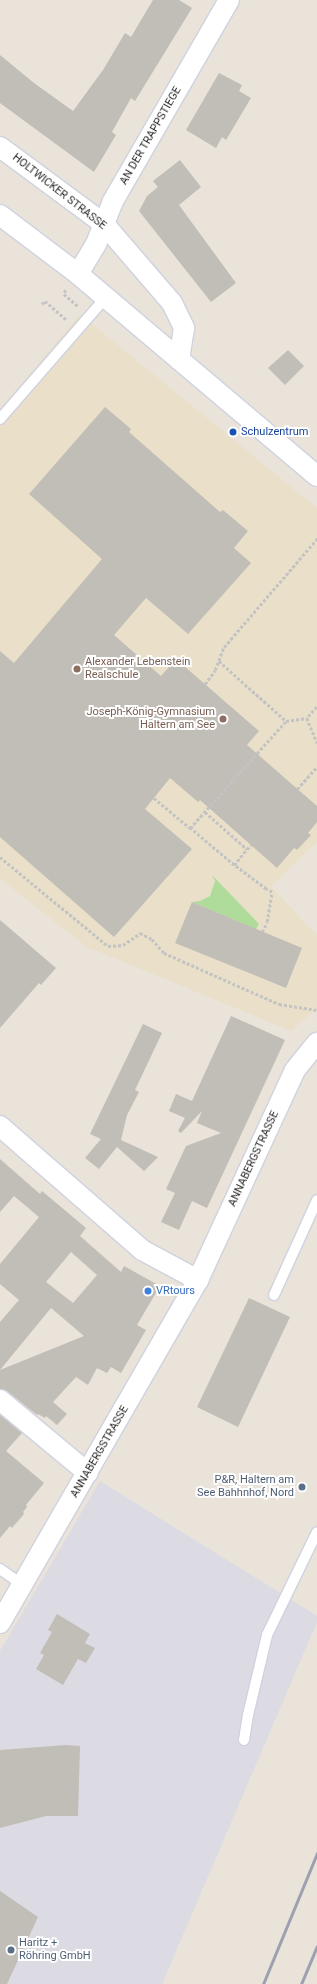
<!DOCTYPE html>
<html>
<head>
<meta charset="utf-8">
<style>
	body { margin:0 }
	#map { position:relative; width:317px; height:1984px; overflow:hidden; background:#e9e3da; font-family:Roboto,sans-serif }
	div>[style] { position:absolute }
	.industrial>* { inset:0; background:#dcdae2 }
	.education>* { inset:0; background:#eae0ca }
	.green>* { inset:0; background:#afdc9a }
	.building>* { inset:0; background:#c1bdb7 }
	.path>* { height:2.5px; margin-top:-1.25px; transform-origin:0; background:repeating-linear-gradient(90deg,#c3c3c3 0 3px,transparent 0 5px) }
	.roads { filter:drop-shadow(1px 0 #cfd2df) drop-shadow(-1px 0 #cfd2df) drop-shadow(0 1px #cfd2df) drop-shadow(0 -1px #cfd2df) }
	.lane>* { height:10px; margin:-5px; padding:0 5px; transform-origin:5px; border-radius:5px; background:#fff }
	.street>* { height:20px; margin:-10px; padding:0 10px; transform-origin:10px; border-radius:10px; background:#fff }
	.rail>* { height:3px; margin:-1.5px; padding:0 1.5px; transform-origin:1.5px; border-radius:1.5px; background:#9da0b0 }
	.dots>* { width:11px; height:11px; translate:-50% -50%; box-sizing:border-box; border:2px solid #fff; border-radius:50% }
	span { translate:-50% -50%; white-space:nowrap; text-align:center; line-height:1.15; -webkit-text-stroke:4px #fff; paint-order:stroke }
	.street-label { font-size:11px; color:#272727 }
	.transit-label { font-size:11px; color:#164399 }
	.left { translate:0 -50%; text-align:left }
	.education-label { font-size:11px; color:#785e54 }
	.right { translate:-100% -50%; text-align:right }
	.shop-label { font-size:11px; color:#366cbe }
	.service-label { font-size:11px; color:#4e5e75 }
</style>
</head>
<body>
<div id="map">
	<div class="industrial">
		<i style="clip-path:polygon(100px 1481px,317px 1616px,317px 1622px,162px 1984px,0 1984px,0 1651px)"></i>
	</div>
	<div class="education">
		<i style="clip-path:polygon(80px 314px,317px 508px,317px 842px,271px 887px,317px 935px,317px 1008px,291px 1031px,87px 947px,0 879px,0 409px)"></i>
	</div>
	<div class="green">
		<i style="clip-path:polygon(212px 875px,259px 924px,256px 929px,192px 902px,200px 901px,210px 896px,215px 881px)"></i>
	</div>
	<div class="building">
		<i style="clip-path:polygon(153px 0,179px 0,192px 8px,135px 101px,131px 98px,112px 132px,116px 135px,94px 172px,0 103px,0 55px,34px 83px,73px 111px,103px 70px,125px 33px,131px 37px)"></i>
		<i style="clip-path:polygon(219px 73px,242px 85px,239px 91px,251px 98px,226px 140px,222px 137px,216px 148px,186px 130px)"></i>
		<i style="clip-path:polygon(180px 160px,201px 187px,179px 205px,236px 283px,211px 302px,139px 211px,147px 196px,158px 187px,153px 181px)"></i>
		<i style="clip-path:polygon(288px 350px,304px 366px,285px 385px,268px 368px)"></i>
		<i style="clip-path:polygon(105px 407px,131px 429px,129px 432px,220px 512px,223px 510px,248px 531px,234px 548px,251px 563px,188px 634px,146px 598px,114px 635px,161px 676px,176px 659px,259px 731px,247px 745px,317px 806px,317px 822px,308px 833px,311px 835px,297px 850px,294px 848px,277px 868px,200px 800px,198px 802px,170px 778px,145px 809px,192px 849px,114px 937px,0 837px,0 651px,14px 663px,102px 559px,29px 494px)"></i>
		<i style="clip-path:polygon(192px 902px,302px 948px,286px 988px,175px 943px)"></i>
		<i style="clip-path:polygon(0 920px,56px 968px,41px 985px,39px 983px,0 1028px)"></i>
		<i style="clip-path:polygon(231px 1016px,285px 1040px,207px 1208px,192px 1201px,179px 1230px,161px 1222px,175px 1193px,166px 1189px,186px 1146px,221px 1133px,197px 1123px,202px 1111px,181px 1133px,178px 1131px,185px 1118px,169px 1111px,176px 1094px,192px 1101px)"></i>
		<i style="clip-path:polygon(143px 1024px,162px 1033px,135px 1090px,139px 1092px,127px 1115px,121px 1140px,158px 1157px,144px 1171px,117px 1147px,99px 1169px,85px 1158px,101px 1139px,90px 1134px)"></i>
		<i style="clip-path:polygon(evenodd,0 1159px,40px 1194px,42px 1191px,86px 1228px,80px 1236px,121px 1272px,124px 1266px,160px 1286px,137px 1325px,146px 1330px,121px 1373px,111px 1367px,107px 1373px,97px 1368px,88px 1385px,76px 1377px,53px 1402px,67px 1414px,57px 1425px,46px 1416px,45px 1418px,38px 1414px,37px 1415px,7px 1391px,0 1389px,0 1370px,84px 1336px,51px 1308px,0 1370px,0 1322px,19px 1300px,0 1284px,0 1264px,39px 1217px,14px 1196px,0 1212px,0 1159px,71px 1252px,97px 1275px,73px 1303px,46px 1282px,71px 1252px)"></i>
		<i style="clip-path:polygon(249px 1298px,290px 1317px,238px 1427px,197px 1407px)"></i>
		<i style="clip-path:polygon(0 1415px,22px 1433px,6px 1451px,44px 1483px,26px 1505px,27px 1507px,23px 1512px,24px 1514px,12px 1528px,10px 1526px,0 1538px)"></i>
		<i style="clip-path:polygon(57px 1614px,90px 1634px,85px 1643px,95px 1648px,86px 1663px,78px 1659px,63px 1685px,36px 1669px,44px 1655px,40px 1653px,52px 1632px,48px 1630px)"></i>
		<i style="clip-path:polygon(66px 1745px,80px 1746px,78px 1816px,46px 1816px,0 1828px,0 1750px)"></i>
		<i style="clip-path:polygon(0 1891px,38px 1917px,7px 1984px,0 1984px)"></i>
	</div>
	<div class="path">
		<i style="left:66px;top:290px;width:4px;rotate:117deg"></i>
		<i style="left:64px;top:294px;width:18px;rotate:41deg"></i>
		<i style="left:42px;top:304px;width:4px;rotate:-45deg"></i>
		<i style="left:45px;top:301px;width:29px;rotate:41deg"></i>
		<i style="left:219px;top:661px;width:90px;rotate:41.8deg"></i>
		<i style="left:286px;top:721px;width:21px;rotate:-8deg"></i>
		<i style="left:205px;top:684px;width:17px;rotate:-54deg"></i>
		<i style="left:215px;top:670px;width:25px;rotate:-69deg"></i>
		<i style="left:224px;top:647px;width:143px;rotate:-49.3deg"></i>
		<i style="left:317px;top:707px;width:15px;rotate:132deg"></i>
		<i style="left:307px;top:718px;width:27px;rotate:68deg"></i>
		<i style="left:297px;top:789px;width:30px;rotate:-48deg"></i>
		<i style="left:154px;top:798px;width:47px;rotate:39.8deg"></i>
		<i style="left:205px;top:812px;width:56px;rotate:41.4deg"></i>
		<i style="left:247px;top:849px;width:6px;rotate:-45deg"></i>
		<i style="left:0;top:857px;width:140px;rotate:39.5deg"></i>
		<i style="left:108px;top:946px;width:15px;rotate:-4deg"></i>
		<i style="left:123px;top:945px;width:21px;rotate:-35deg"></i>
		<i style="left:140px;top:933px;width:13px;rotate:27deg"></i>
		<i style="left:152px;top:939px;width:18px;rotate:49deg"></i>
		<i style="left:164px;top:953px;width:126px;rotate:23.9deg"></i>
		<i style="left:279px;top:1004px;width:38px;rotate:9deg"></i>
		<i style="left:234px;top:865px;width:21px;rotate:-51deg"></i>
		<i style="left:262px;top:932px;width:11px;rotate:-63deg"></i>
		<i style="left:267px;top:922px;width:30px;rotate:-81deg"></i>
		<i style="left:272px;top:892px;width:7px;rotate:-153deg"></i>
		<i style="left:266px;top:889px;width:40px;rotate:-143deg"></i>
		<i style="left:234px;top:865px;width:57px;rotate:-139.9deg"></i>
		<i style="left:190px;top:828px;width:144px;rotate:-48.1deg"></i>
	</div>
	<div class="roads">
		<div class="lane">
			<i style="left:0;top:419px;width:160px;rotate:-49deg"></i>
			<i style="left:274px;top:1295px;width:104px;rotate:-65.6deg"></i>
			<i style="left:0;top:1569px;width:28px;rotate:35deg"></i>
			<i style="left:244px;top:1740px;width:25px;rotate:-81deg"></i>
			<i style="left:248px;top:1715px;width:82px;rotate:-76.6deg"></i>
			<i style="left:267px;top:1635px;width:114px;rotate:-64.1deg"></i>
		</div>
		<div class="street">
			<i style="left:0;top:147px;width:129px;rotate:36.5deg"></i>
			<i style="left:104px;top:224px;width:104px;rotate:49.3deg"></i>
			<i style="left:172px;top:303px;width:28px;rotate:64deg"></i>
			<i style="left:184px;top:328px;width:32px;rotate:99deg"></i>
			<i style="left:0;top:215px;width:98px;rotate:37.1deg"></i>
			<i style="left:78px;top:274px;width:313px;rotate:40.2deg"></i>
			<i style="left:78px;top:274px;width:35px;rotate:-59deg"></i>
			<i style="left:96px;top:244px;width:46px;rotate:-68.4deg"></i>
			<i style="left:113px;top:201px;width:232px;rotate:-60deg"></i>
			<i style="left:0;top:1126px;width:189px;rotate:41.1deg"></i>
			<i style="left:142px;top:1250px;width:64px;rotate:28.2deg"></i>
			<i style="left:0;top:1400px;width:114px;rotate:39.7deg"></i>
			<i style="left:0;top:1623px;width:396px;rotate:-60deg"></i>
			<i style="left:198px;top:1280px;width:231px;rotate:-65.2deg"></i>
			<i style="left:295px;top:1070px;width:35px;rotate:-51deg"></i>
		</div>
	</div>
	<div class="rail">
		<i style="left:263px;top:1984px;width:142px;rotate:-67.6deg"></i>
		<i style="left:301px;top:1984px;width:41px;rotate:-67.2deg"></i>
	</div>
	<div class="dots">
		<i style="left:233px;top:432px;background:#1a4fb4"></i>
		<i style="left:77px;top:669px;background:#8d6e63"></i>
		<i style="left:223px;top:719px;background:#8d6e63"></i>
		<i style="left:148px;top:1291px;background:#3f7fe0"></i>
		<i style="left:302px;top:1487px;background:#5c6f8a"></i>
		<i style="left:11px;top:1950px;background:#5c6f8a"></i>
	</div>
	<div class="street-label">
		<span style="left:151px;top:136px;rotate:-60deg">AN DER TRAPPSTIEGE</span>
		<span style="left:59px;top:192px;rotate:38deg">HOLTWICKER STRASSE</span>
		<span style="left:254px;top:1159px;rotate:-65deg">ANNABERGSTRASSE</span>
		<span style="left:100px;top:1452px;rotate:-60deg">ANNABERGSTRASSE</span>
	</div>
	<div class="transit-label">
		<span class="left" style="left:241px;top:432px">Schulzentrum</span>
	</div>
	<div class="education-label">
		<span class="left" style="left:85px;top:669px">Alexander Lebenstein<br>Realschule</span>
		<span class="right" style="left:215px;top:719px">Joseph-König-Gymnasium<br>Haltern am See</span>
	</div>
	<div class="shop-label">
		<span class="left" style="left:156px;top:1291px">VRtours</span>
	</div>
	<div class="service-label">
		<span class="right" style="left:294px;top:1487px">P&amp;R, Haltern am<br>See Bahhnhof, Nord</span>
		<span class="left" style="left:19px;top:1950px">Haritz +<br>Röhring GmbH</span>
	</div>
</div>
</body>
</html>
